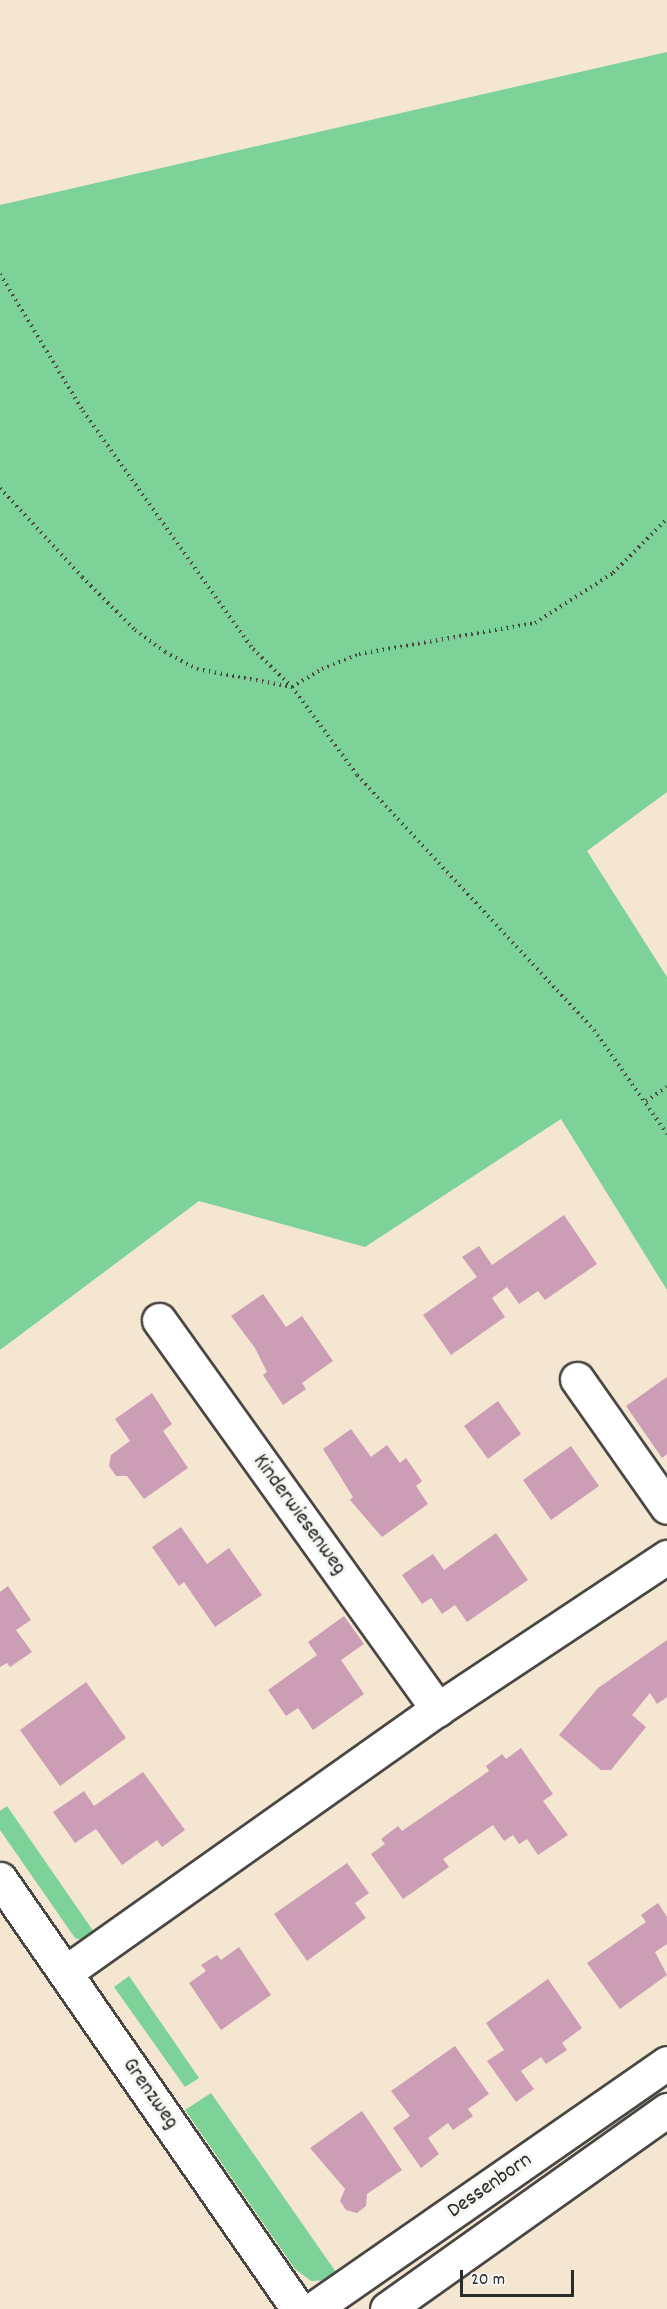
<!DOCTYPE html>
<html>
<head>
<meta charset="utf-8">
<style>
	body { margin:0 }
	#map { position:relative; width:667px; height:2309px; overflow:hidden; background:#f4e6d1; font-family:Dekko,sans-serif }
	div>[style] { position:absolute }
	.green>* { inset:0; background:#7dd397 }
	.building>* { inset:0; background:#cc9eb6 }
	.path>* { height:4px; margin-top:-2px; transform-origin:0; background:repeating-linear-gradient(90deg,#494744 0 1.5px,transparent 0 6px) }
	.roads { filter:drop-shadow(2px 0 #494744) drop-shadow(-2px 0 #494744) drop-shadow(0 2px #494744) drop-shadow(0 -2px #494744) }
	.minor>* { height:33px; margin:-16.5px; padding:0 16.5px; transform-origin:16.5px; border-radius:16.5px; background:#fff }
	span { translate:-50% -50%; white-space:nowrap; text-align:center; line-height:1.15; -webkit-text-stroke:6px #f6f6f2; paint-order:stroke }
	.street-label { font-size:22px; color:#2b2b2b }
	.scale { position:absolute; left:460px; top:2270px; width:114px; height:27px; box-sizing:border-box; border:3px solid #2b2b2b; border-top:0; padding-left:8px; font-size:18px; line-height:21px; white-space:nowrap; color:#2b2b2b; -webkit-text-stroke:4px #f6f6f2; paint-order:stroke }
</style>
</head>
<body>
<div id="map">
	<div class="green">
		<i style="clip-path:polygon(667px 52px,667px 792px,587px 851px,667px 977px,667px 1290px,561px 1119px,365px 1247px,199px 1201px,0 1350px,0 205px)"></i>
		<i style="clip-path:polygon(7px 1806px,96px 1935px,85px 1941px,75px 1938px,0 1830px,0 1811px)"></i>
		<i style="clip-path:polygon(129px 1976px,199px 2078px,185px 2087px,114px 1987px)"></i>
		<i style="clip-path:polygon(211px 2093px,338px 2275px,329px 2280px,311px 2281px,295px 2269px,185px 2110px)"></i>
	</div>
	<div class="building">
		<i style="clip-path:polygon(564px 1215px,597px 1264px,545px 1300px,538px 1291px,519px 1304px,507px 1287px,492px 1298px,505px 1317px,451px 1355px,423px 1315px,477px 1277px,462px 1257px,479px 1246px,492px 1265px)"></i>
		<i style="clip-path:polygon(263px 1294px,286px 1327px,302px 1316px,333px 1361px,302px 1383px,306px 1389px,283px 1405px,263px 1375px,267px 1372px,255px 1348px,231px 1316px)"></i>
		<i style="clip-path:polygon(667px 1377px,667px 1454px,662px 1458px,626px 1406px)"></i>
		<i style="clip-path:polygon(152px 1393px,172px 1424px,163px 1431px,188px 1468px,144px 1499px,127px 1476px,116px 1476px,109px 1466px,111px 1455px,130px 1441px,115px 1419px)"></i>
		<i style="clip-path:polygon(498px 1401px,521px 1434px,488px 1459px,464px 1426px)"></i>
		<i style="clip-path:polygon(351px 1429px,371px 1457px,387px 1445px,400px 1463px,406px 1458px,422px 1481px,416px 1486px,428px 1504px,382px 1537px,350px 1500px,353px 1497px,323px 1449px)"></i>
		<i style="clip-path:polygon(571px 1446px,599px 1486px,551px 1520px,523px 1480px)"></i>
		<i style="clip-path:polygon(181px 1527px,207px 1564px,229px 1548px,262px 1595px,215px 1627px,184px 1582px,179px 1586px,152px 1547px)"></i>
		<i style="clip-path:polygon(496px 1533px,528px 1580px,467px 1622px,455px 1605px,442px 1614px,431px 1598px,422px 1604px,402px 1575px,433px 1554px,444px 1570px)"></i>
		<i style="clip-path:polygon(8px 1586px,31px 1620px,16px 1630px,32px 1652px,10px 1667px,7px 1663px,0 1667px,0 1592px)"></i>
		<i style="clip-path:polygon(344px 1616px,364px 1644px,341px 1660px,364px 1694px,313px 1730px,298px 1708px,286px 1716px,268px 1690px,317px 1655px,308px 1642px)"></i>
		<i style="clip-path:polygon(667px 1640px,667px 1697px,657px 1704px,650px 1693px,632px 1715px,646px 1727px,611px 1770px,601px 1770px,559px 1735px,598px 1688px)"></i>
		<i style="clip-path:polygon(86px 1682px,126px 1738px,60px 1786px,20px 1730px)"></i>
		<i style="clip-path:polygon(521px 1748px,553px 1794px,543px 1801px,568px 1835px,538px 1855px,527px 1839px,519px 1844px,513px 1835px,504px 1841px,493px 1825px,443px 1859px,449px 1867px,403px 1899px,371px 1854px,385px 1844px,381px 1839px,398px 1826px,402px 1831px,489px 1771px,486px 1766px,502px 1754px,506px 1759px)"></i>
		<i style="clip-path:polygon(143px 1772px,185px 1830px,162px 1847px,157px 1840px,122px 1865px,96px 1829px,75px 1843px,53px 1812px,84px 1791px,94px 1806px)"></i>
		<i style="clip-path:polygon(347px 1863px,369px 1893px,355px 1903px,366px 1918px,307px 1961px,274px 1914px)"></i>
		<i style="clip-path:polygon(658px 1903px,667px 1917px,667px 1944px,655px 1952px,667px 1975px,620px 2009px,587px 1963px,646px 1922px,641px 1915px)"></i>
		<i style="clip-path:polygon(239px 1947px,271px 1995px,221px 2030px,189px 1983px,206px 1971px,201px 1965px,217px 1955px,221px 1960px)"></i>
		<i style="clip-path:polygon(548px 1979px,582px 2028px,562px 2043px,567px 2050px,546px 2064px,541px 2057px,521px 2071px,534px 2089px,516px 2102px,487px 2061px,504px 2050px,486px 2023px)"></i>
		<i style="clip-path:polygon(455px 2046px,489px 2094px,468px 2109px,473px 2116px,453px 2130px,448px 2123px,428px 2138px,439px 2154px,421px 2168px,393px 2128px,410px 2116px,391px 2091px)"></i>
		<i style="clip-path:polygon(362px 2111px,402px 2170px,367px 2194px,366px 2206px,357px 2213px,346px 2210px,340px 2201px,345px 2189px,310px 2148px)"></i>
	</div>
	<div class="path">
		<i style="left:0;top:274px;width:160px;rotate:58.8deg"></i>
		<i style="left:83px;top:411px;width:292px;rotate:54.5deg"></i>
		<i style="left:253px;top:649px;width:54px;rotate:44.3deg"></i>
		<i style="left:292px;top:687px;width:109px;rotate:53.5deg"></i>
		<i style="left:357px;top:775px;width:348px;rotate:47.1deg"></i>
		<i style="left:594px;top:1030px;width:127px;rotate:54.9deg"></i>
		<i style="left:0;top:488px;width:121px;rotate:47.3deg"></i>
		<i style="left:82px;top:577px;width:75px;rotate:45deg"></i>
		<i style="left:135px;top:630px;width:37px;rotate:36deg"></i>
		<i style="left:165px;top:652px;width:36px;rotate:28deg"></i>
		<i style="left:197px;top:669px;width:97px;rotate:10.7deg"></i>
		<i style="left:292px;top:687px;width:35px;rotate:-31deg"></i>
		<i style="left:322px;top:669px;width:40px;rotate:-22deg"></i>
		<i style="left:359px;top:654px;width:179px;rotate:-10deg"></i>
		<i style="left:535px;top:623px;width:93px;rotate:-32.7deg"></i>
		<i style="left:613px;top:573px;width:76px;rotate:-45deg"></i>
		<i style="left:646px;top:1101px;width:25px;rotate:-34deg"></i>
	</div>
	<div class="roads">
		<div class="minor">
			<i style="left:159px;top:1320px;width:479px;rotate:54.4deg"></i>
			<i style="left:577px;top:1379px;width:156px;rotate:54.9deg"></i>
			<i style="left:0;top:1879px;width:523px;rotate:55.28deg"></i>
			<i style="left:66px;top:1972px;width:456px;rotate:-35.3deg"></i>
			<i style="left:438px;top:1709px;width:275px;rotate:-33.6deg"></i>
			<i style="left:313px;top:2309px;width:431px;rotate:-34.8deg"></i>
			<i style="left:387px;top:2309px;width:344px;rotate:-35.4deg"></i>
		</div>
	</div>
	<div class="street-label">
		<span style="left:299px;top:1515px;rotate:54deg">Kinderwiesenweg</span>
		<span style="left:150px;top:2094px;rotate:55deg">Grenzweg</span>
		<span style="left:490px;top:2186px;rotate:-35deg">Dessenborn</span>
	</div>
	<div class="scale">20 m</div>
</div>
</body>
</html>
